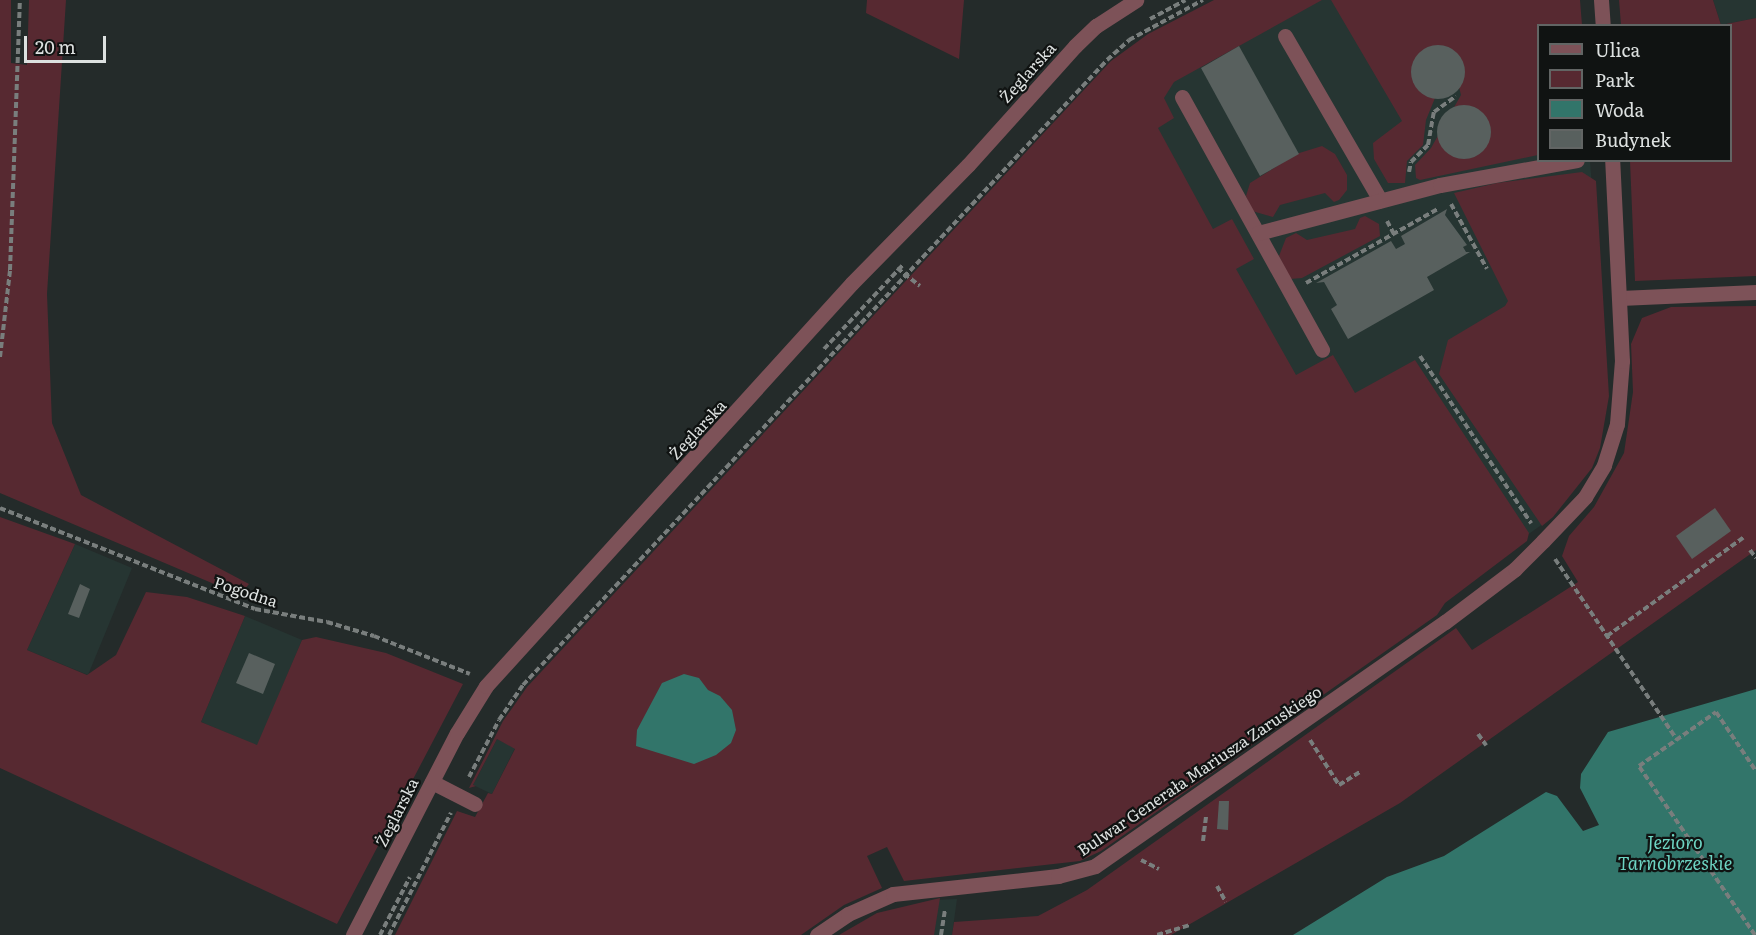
<!DOCTYPE html>
<html>
<head>
<meta charset="utf-8">
<style>
	body { margin:0 }
	#map { position:relative; width:1756px; height:935px; overflow:hidden; background:#242b2a; font-family:Literata,serif }
	div>[style] { position:absolute }
	.built>* { inset:0; background:#263532 }
	.green>* { inset:0; background:#572931 }
	.water>* { inset:0; background:#32756a }
	.building>* { inset:0; background:#58605e }
	.round { border-radius:50% }
	.path>* { height:4px; margin-top:-2px; transform-origin:0; background:repeating-linear-gradient(90deg,#797e7d 0 6px,transparent 0 9px) }
	.minor>* { height:15px; margin:-7.5px; padding:0 7.5px; transform-origin:7.5px; border-radius:7.5px; background:#7d5258 }
	span { translate:-50% -50%; white-space:nowrap; text-align:center; line-height:1.15; -webkit-text-stroke:4.5px #101312; paint-order:stroke }
	.street-label { font-size:16px; color:#dde1e0 }
	.water-label { font-size:18px; color:#6dd4c2; font-style:italic }
	.legend { position:absolute; left:1537px; top:24px; width:195px; height:138px; box-sizing:border-box; background:#101312; border:2px solid #626564; margin:0; padding:8px 10px; list-style:none; font-size:18px; color:#dde1e0 }
	.legend li { display:flex; align-items:center; gap:12px; height:30px }
	.legend b { width:30px; border:2px solid #626564 }
	.scale { position:absolute; left:24px; top:36px; width:82px; height:27px; box-sizing:border-box; border:3px solid #dde1e0; border-top:0; padding-left:8px; font-size:18px; line-height:21px; white-space:nowrap; color:#dde1e0; -webkit-text-stroke:4px #101312; paint-order:stroke }
</style>
</head>
<body>
<div id="map">
	<div class="built">
		<i style="clip-path:polygon(1280px 0,1578px 0,1538px 26px,1538px 160px,1590px 161px,1606px 368px,1556px 509px,1540px 526px,1409px 619px,1131px 111px)"></i>
		<i style="clip-path:polygon(1713px 0,1756px 0,1756px 18px,1721px 25px)"></i>
		<i style="clip-path:polygon(75px 544px,132px 568px,88px 675px,27px 650px)"></i>
		<i style="clip-path:polygon(245px 616px,302px 640px,258px 746px,201px 722px)"></i>
		<i style="clip-path:polygon(497px 739px,515px 748px,492px 794px,473px 785px)"></i>
		<i style="clip-path:polygon(957px 899px,952px 935px,850px 935px,936px 900px)"></i>
	</div>
	<div class="green">
		<i style="clip-path:polygon(0 0,11px 0,11px 63px,27px 65px,29px 0,66px 0,47px 294px,52px 423px,81px 495px,249px 584px,240px 595px,0 493px)"></i>
		<i style="clip-path:polygon(867px 0,964px 0,959px 59px,866px 13px)"></i>
		<i style="clip-path:polygon(1214px 0,1322px 0,1174px 82px,1164px 98px,1174px 118px,1158px 128px,1213px 229px,1232px 219px,1254px 259px,1236px 269px,1296px 375px,1333px 355px,1355px 393px,1415px 360px,1529px 533px,1527px 541px,1445px 603px,1437px 615px,1101px 851px,1080px 861px,904px 881px,887px 847px,867px 856px,882px 888px,844px 905px,801px 935px,395px 935px,457px 811px,475px 817px,488px 793px,492px 794px,515px 749px,497px 739px,473px 785px,476px 786px,469px 788px,503px 721px,527px 687px,1111px 61px,1148px 34px)"></i>
		<i style="clip-path:polygon(1331px 0,1580px 0,1582px 25px,1538px 26px,1538px 155px,1420px 180px,1416px 178px,1415px 165px,1431px 148px,1461px 95px,1459px 87px,1435px 98px,1426px 120px,1423px 145px,1407px 161px,1405px 183px,1388px 183px,1374px 159px,1373px 143px,1402px 121px)"></i>
		<i style="clip-path:polygon(1619px 0,1713px 0,1721px 25px,1756px 18px,1756px 276px,1635px 281px,1630px 161px,1730px 160px,1730px 26px,1621px 25px)"></i>
		<i style="clip-path:polygon(1322px 146px,1335px 154px,1347px 175px,1347px 190px,1339px 200px,1334px 202px,1325px 193px,1280px 205px,1273px 217px,1252px 211px,1246px 196px,1250px 183px,1296px 154px)"></i>
		<i style="clip-path:polygon(1582px 172px,1596px 181px,1609px 396px,1600px 448px,1592px 468px,1553px 517px,1542px 526px,1439px 374px,1448px 340px,1505px 306px,1508px 301px,1454px 193px,1497px 183px)"></i>
		<i style="clip-path:polygon(1365px 216px,1379px 224px,1380px 236px,1302px 278px,1290px 279px,1279px 256px,1286px 238px,1296px 233px,1307px 240px,1355px 229px,1360px 218px)"></i>
		<i style="clip-path:polygon(1756px 306px,1756px 550px,1400px 803px,1171px 935px,952px 935px,954px 922px,1038px 916px,1087px 890px,1456px 628px,1472px 650px,1578px 582px,1562px 556px,1569px 536px,1594px 507px,1624px 453px,1633px 392px,1631px 344px,1642px 318px,1671px 307px)"></i>
		<i style="clip-path:polygon(0 517px,75px 544px,27px 650px,87px 675px,116px 655px,146px 592px,187px 597px,245px 616px,201px 722px,257px 745px,302px 640px,316px 637px,386px 653px,463px 684px,337px 924px,0 768px)"></i>
		<i style="clip-path:polygon(940px 898px,934px 935px,839px 935px,877px 913px)"></i>
	</div>
	<div class="water">
		<i style="clip-path:polygon(684px 674px,699px 678px,708px 690px,720px 696px,732px 710px,736px 730px,731px 743px,716px 755px,694px 764px,636px 746px,637px 730px,662px 683px)"></i>
		<i style="clip-path:polygon(1756px 689px,1756px 935px,1293px 935px,1387px 877px,1444px 856px,1546px 792px,1557px 796px,1583px 831px,1599px 825px,1580px 788px,1581px 774px,1608px 732px)"></i>
	</div>
	<div class="building">
		<i class="round" style="left:1411px;top:45px;width:54px;height:54px"></i>
		<i style="clip-path:polygon(1239px 46px,1299px 154px,1260px 176px,1201px 68px)"></i>
		<i class="round" style="left:1437px;top:105px;width:54px;height:54px"></i>
		<i style="clip-path:polygon(1447px 209px,1445px 215px,1467px 245px,1463px 247px,1466px 252px,1470px 252px,1427px 277px,1434px 290px,1348px 339px,1331px 309px,1337px 305px,1324px 282px,1316px 283px,1391px 241px,1396px 249px,1405px 244px,1401px 236px)"></i>
		<i style="clip-path:polygon(1715px 508px,1731px 531px,1692px 559px,1676px 536px)"></i>
		<i style="clip-path:polygon(80px 584px,90px 589px,79px 618px,68px 614px)"></i>
		<i style="clip-path:polygon(249px 653px,275px 664px,263px 694px,236px 683px)"></i>
		<i style="clip-path:polygon(1219px 801px,1229px 801px,1228px 830px,1217px 829px)"></i>
	</div>
	<div class="path">
		<i style="left:1150px;top:19px;width:40px;rotate:-28deg"></i>
		<i style="left:1409px;top:172px;width:10px;rotate:-79deg"></i>
		<i style="left:1411px;top:162px;width:24px;rotate:-45deg"></i>
		<i style="left:1428px;top:145px;width:34px;rotate:-80deg"></i>
		<i style="left:1434px;top:112px;width:27px;rotate:-36deg"></i>
		<i style="left:1451px;top:204px;width:74px;rotate:61deg"></i>
		<i style="left:1387px;top:221px;width:15px;rotate:62deg"></i>
		<i style="left:897px;top:268px;width:29px;rotate:38deg"></i>
		<i style="left:1306px;top:283px;width:151px;rotate:-29.3deg"></i>
		<i style="left:824px;top:349px;width:115px;rotate:-46.8deg"></i>
		<i style="left:1420px;top:356px;width:201px;rotate:56.4deg"></i>
		<i style="left:0;top:357px;width:88px;rotate:-83.4deg"></i>
		<i style="left:10px;top:270px;width:270px;rotate:-87.9deg"></i>
		<i style="left:0;top:508px;width:274px;rotate:21.6deg"></i>
		<i style="left:255px;top:609px;width:73px;rotate:10.2deg"></i>
		<i style="left:327px;top:622px;width:49px;rotate:16.6deg"></i>
		<i style="left:374px;top:636px;width:103px;rotate:21.6deg"></i>
		<i style="left:1750px;top:550px;width:10px;rotate:53deg"></i>
		<i style="left:1555px;top:559px;width:218px;rotate:56deg"></i>
		<i style="left:1607px;top:636px;width:168px;rotate:-35.8deg"></i>
		<i style="left:1478px;top:734px;width:14px;rotate:54deg"></i>
		<i style="left:1310px;top:740px;width:54px;rotate:57.2deg"></i>
		<i style="left:1339px;top:785px;width:26px;rotate:-32deg"></i>
		<i style="left:469px;top:777px;width:64px;rotate:-62.2deg"></i>
		<i style="left:499px;top:720px;width:42px;rotate:-55.6deg"></i>
		<i style="left:523px;top:685px;width:855px;rotate:-46.94deg"></i>
		<i style="left:1107px;top:60px;width:30px;rotate:-42deg"></i>
		<i style="left:1129px;top:40px;width:84px;rotate:-28.4deg"></i>
		<i style="left:1203px;top:841px;width:26px;rotate:-83deg"></i>
		<i style="left:1141px;top:860px;width:20px;rotate:27deg"></i>
		<i style="left:1217px;top:886px;width:18px;rotate:61deg"></i>
		<i style="left:380px;top:935px;width:65px;rotate:-62.7deg"></i>
		<i style="left:389px;top:935px;width:137px;rotate:-63.1deg"></i>
		<i style="left:941px;top:935px;width:25px;rotate:-81deg"></i>
		<i style="left:1157px;top:935px;width:34px;rotate:-17deg"></i>
		<i style="left:1755px;top:935px;width:205px;rotate:-124.5deg"></i>
		<i style="left:1639px;top:766px;width:94px;rotate:-35deg"></i>
		<i style="left:1716px;top:712px;width:71px;rotate:55.9deg"></i>
	</div>
	<div class="minor">
		<i style="left:1601px;top:0;width:26px;rotate:86deg"></i>
		<i style="left:1285px;top:36px;width:190px;rotate:59.9deg"></i>
		<i style="left:1182px;top:97px;width:289px;rotate:61deg"></i>
		<i style="left:1258px;top:233px;width:188px;rotate:-14.8deg"></i>
		<i style="left:1440px;top:185px;width:139px;rotate:-10.3deg"></i>
		<i style="left:1620px;top:298px;width:136px;rotate:-2.5deg"></i>
		<i style="left:432px;top:782px;width:48px;rotate:27.1deg"></i>
		<i style="left:353px;top:935px;width:227px;rotate:-62.8deg"></i>
		<i style="left:457px;top:733px;width:55px;rotate:-58.3deg"></i>
		<i style="left:486px;top:686px;width:544px;rotate:-47.75deg"></i>
		<i style="left:852px;top:283px;width:165px;rotate:-45.5deg"></i>
		<i style="left:968px;top:165px;width:160px;rotate:-48deg"></i>
		<i style="left:1075px;top:46px;width:29px;rotate:-44deg"></i>
		<i style="left:1096px;top:26px;width:48px;rotate:-33deg"></i>
		<i style="left:817px;top:935px;width:37px;rotate:-34deg"></i>
		<i style="left:848px;top:914px;width:49px;rotate:-24deg"></i>
		<i style="left:893px;top:894px;width:166px;rotate:-6.2deg"></i>
		<i style="left:1058px;top:876px;width:38px;rotate:-15deg"></i>
		<i style="left:1095px;top:866px;width:427px;rotate:-34.9deg"></i>
		<i style="left:1445px;top:622px;width:88px;rotate:-37.1deg"></i>
		<i style="left:1515px;top:569px;width:40px;rotate:-45deg"></i>
		<i style="left:1543px;top:541px;width:61px;rotate:-46.3deg"></i>
		<i style="left:1585px;top:497px;width:37px;rotate:-59deg"></i>
		<i style="left:1604px;top:465px;width:43px;rotate:-72.4deg"></i>
		<i style="left:1617px;top:424px;width:63px;rotate:-85.5deg"></i>
		<i style="left:1622px;top:361px;width:201px;rotate:-92.8deg"></i>
	</div>
	<div class="street-label">
		<span style="left:1027px;top:72px;rotate:-48deg">Żeglarska</span>
		<span style="left:697px;top:429px;rotate:-47deg">Żeglarska</span>
		<span style="left:246px;top:591px;rotate:18deg">Pogodna</span>
		<span style="left:1199px;top:770px;rotate:-34deg">Bulwar Generała Mariusza Zaruskiego</span>
		<span style="left:396px;top:812px;rotate:-63deg">Żeglarska</span>
	</div>
	<div class="water-label">
		<span style="left:1675px;top:853px">Jezioro<br>Tarnobrzeskie</span>
	</div>
	<ul class="legend">
	<li><b style="height:8px;background:#7d5258"></b>Ulica</li>
	<li><b style="height:16px;background:#572931"></b>Park</li>
	<li><b style="height:16px;background:#32756a"></b>Woda</li>
	<li><b style="height:16px;background:#58605e"></b>Budynek</li>
	</ul>
	<div class="scale">20 m</div>
</div>
</body>
</html>
